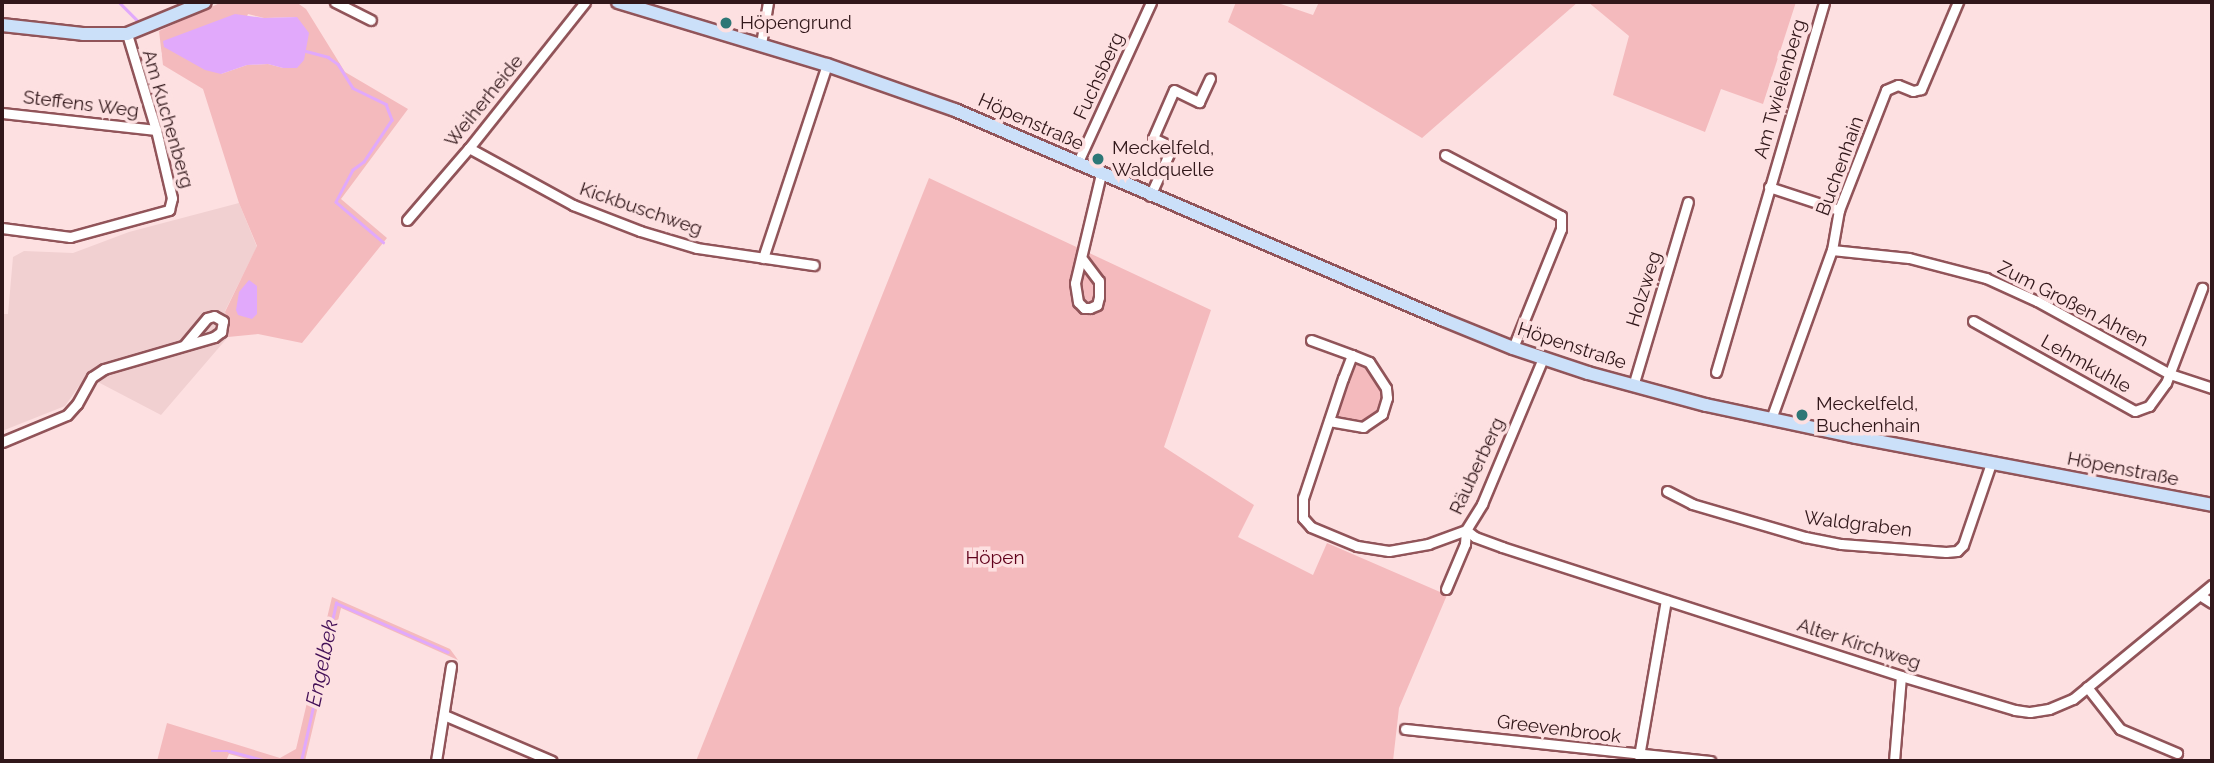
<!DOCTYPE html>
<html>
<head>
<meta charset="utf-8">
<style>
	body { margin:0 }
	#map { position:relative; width:2214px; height:763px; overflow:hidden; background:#fde0e1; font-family:Raleway,sans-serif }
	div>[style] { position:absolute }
	.built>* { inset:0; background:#f1d0d1 }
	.green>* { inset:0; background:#f4babd }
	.water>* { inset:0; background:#e1a9fb }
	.stream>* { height:2.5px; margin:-1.25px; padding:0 1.25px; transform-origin:1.25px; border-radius:1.25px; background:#e1a9fb }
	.roads { filter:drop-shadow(2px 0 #915459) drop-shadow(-2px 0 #915459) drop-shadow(0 2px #915459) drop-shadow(0 -2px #915459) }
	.minor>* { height:9px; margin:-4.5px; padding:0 4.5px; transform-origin:4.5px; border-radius:4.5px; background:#fff }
	.secondary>* { height:12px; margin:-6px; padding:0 6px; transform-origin:6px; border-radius:6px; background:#cbe0f9 }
	.dots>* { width:19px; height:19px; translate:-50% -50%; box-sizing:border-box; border:4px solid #fde0e1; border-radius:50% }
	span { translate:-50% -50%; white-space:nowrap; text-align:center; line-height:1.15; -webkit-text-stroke:7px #fde0e1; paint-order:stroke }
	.poi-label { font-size:19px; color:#31171a }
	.left { translate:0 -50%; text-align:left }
	.street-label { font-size:19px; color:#31171a }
	.park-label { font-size:19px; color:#60001b }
	.water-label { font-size:21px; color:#430f57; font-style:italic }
	.frame { position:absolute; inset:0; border:4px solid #31171a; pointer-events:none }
</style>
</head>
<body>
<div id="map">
	<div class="built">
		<i style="clip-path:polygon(239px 203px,257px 247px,225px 311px,230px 323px,228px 337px,161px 415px,96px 381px,79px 386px,65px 406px,2px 431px,2px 314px,8px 314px,13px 257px,24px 251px,73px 253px,129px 232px)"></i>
	</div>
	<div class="green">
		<i style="clip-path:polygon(evenodd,222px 2px,296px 2px,306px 9px,345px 72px,408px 109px,341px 199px,387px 238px,302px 343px,258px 334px,228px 337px,230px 323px,225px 312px,257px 246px,239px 203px,203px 89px,163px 65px,159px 31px,222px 2px,248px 14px,264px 18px,297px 17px,283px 68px,268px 64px,247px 65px,221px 74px,248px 14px)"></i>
		<i style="clip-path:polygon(1236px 2px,1275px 2px,1313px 15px,1319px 2px,1578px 2px,1422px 138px,1228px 22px)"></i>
		<i style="clip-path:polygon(1588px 2px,1796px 2px,1763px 104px,1721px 89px,1705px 132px,1613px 95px,1629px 36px)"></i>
		<i style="clip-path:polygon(929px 178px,1211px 310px,1164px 447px,1254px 505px,1238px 537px,1313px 575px,1327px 543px,1447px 595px,1399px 708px,1393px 761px,696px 761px)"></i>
		<i style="clip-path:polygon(1352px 355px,1369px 363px,1386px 389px,1383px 411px,1363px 427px,1330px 420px)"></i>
		<i style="clip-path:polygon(332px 597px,450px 649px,458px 660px,341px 608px,305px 761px,254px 761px,229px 754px,226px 761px,157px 761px,167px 723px,280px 758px,296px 749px)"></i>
	</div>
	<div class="water">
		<i style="clip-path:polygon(235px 14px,264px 18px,297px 17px,309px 33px,304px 60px,297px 68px,283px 68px,268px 64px,247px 65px,221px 74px,205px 70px,164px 47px,163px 41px)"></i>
		<i style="clip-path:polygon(249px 280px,257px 286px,257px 314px,252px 319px,238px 315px,236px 310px,239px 292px)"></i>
	</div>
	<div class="stream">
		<i style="left:119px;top:2px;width:27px;rotate:45deg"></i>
		<i style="left:306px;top:51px;width:23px;rotate:15deg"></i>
		<i style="left:328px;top:57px;width:12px;rotate:35deg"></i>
		<i style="left:338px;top:64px;width:28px;rotate:58deg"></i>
		<i style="left:353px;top:88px;width:37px;rotate:26deg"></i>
		<i style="left:386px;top:104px;width:17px;rotate:69deg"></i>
		<i style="left:392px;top:120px;width:50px;rotate:123.7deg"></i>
		<i style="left:364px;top:162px;width:14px;rotate:144deg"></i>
		<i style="left:353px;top:170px;width:36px;rotate:118deg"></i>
		<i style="left:336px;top:202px;width:62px;rotate:40.4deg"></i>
		<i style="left:212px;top:751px;width:17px"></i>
		<i style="left:229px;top:751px;width:38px;rotate:15deg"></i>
		<i style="left:301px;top:761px;width:162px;rotate:-77.5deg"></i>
		<i style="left:336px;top:603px;width:122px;rotate:23.6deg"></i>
	</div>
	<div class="roads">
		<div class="minor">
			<i style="left:335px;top:2px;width:40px;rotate:26.6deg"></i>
			<i style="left:761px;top:44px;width:43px;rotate:-80.5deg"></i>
			<i style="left:2px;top:113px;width:155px;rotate:6.3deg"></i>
			<i style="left:469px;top:148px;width:119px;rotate:28.7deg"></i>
			<i style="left:573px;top:205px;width:72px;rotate:21.2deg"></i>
			<i style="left:640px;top:231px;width:59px;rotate:16.6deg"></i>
			<i style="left:697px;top:248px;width:118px;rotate:8.3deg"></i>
			<i style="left:1445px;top:155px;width:131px;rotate:27.7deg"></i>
			<i style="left:1561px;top:216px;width:13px;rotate:90deg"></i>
			<i style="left:1561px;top:229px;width:128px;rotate:112deg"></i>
			<i style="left:1077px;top:164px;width:178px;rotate:-65.4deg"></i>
			<i style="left:1769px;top:187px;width:74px;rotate:18.2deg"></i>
			<i style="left:1150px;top:196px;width:54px;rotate:-65.8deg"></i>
			<i style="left:1172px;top:147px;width:21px;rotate:-155deg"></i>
			<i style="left:1153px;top:138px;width:52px;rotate:-66.4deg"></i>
			<i style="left:1174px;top:90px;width:28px;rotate:26deg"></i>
			<i style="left:1199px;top:102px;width:26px;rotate:-65deg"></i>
			<i style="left:407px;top:220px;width:95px;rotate:-49.3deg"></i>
			<i style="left:469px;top:148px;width:186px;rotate:-51.5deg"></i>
			<i style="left:2px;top:228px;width:69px;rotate:7.5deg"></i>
			<i style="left:70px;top:237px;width:103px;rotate:-15.3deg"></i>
			<i style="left:169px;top:210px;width:12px;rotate:-76deg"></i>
			<i style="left:172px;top:198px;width:70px;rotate:-103.2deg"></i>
			<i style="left:156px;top:130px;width:100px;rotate:-106.8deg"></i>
			<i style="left:1832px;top:250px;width:77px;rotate:5.9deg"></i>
			<i style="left:1909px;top:258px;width:80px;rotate:14.6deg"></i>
			<i style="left:1986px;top:278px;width:56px;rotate:24.3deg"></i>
			<i style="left:2037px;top:301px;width:152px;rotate:28.8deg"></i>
			<i style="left:2170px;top:374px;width:44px;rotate:18.4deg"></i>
			<i style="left:763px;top:258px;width:203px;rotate:-71.7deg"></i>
			<i style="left:1083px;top:260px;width:26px;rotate:53deg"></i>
			<i style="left:1099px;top:281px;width:16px;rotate:90deg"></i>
			<i style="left:1099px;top:297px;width:8px;rotate:104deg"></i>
			<i style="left:1097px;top:305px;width:8px;rotate:157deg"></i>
			<i style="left:1090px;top:308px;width:6px;rotate:180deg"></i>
			<i style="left:1084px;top:308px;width:8px;rotate:-135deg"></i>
			<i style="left:1078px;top:302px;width:19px;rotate:-99deg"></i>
			<i style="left:1075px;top:283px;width:112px;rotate:-76.6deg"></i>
			<i style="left:1973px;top:321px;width:185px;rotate:29.1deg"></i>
			<i style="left:2135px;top:411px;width:15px;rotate:-20deg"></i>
			<i style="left:2149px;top:406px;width:29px;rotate:-54deg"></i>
			<i style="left:2166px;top:383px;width:102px;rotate:-69.2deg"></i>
			<i style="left:1311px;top:340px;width:44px;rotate:20.1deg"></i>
			<i style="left:1716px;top:372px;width:385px;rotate:-73.7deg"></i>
			<i style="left:1633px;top:386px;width:192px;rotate:-73.4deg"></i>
			<i style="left:1771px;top:419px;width:180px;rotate:-70.2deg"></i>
			<i style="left:1832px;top:250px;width:41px;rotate:-80.1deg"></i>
			<i style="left:1839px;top:210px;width:129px;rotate:-68.6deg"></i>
			<i style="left:1886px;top:90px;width:13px;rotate:-23deg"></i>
			<i style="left:1898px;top:85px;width:16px;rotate:22deg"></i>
			<i style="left:1913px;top:91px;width:8px;rotate:-14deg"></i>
			<i style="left:1921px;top:89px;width:95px;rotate:-67deg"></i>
			<i style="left:1329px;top:421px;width:35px;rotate:10deg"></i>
			<i style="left:1363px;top:427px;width:23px;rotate:-34deg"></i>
			<i style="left:1382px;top:414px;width:17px;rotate:-73deg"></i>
			<i style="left:1387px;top:398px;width:10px;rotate:-96deg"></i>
			<i style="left:1386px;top:388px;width:31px;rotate:-123deg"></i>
			<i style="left:1369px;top:362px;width:18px;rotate:-158deg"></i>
			<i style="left:1352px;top:355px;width:25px;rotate:111deg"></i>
			<i style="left:1343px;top:378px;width:126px;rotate:108.4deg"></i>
			<i style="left:1303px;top:498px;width:20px;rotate:90deg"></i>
			<i style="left:1303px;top:518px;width:12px;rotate:48deg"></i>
			<i style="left:1311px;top:527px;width:50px;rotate:22.4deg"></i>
			<i style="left:1357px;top:546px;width:32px;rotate:9deg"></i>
			<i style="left:1389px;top:551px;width:40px;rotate:-10deg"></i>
			<i style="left:1428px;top:544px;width:40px;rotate:-20.2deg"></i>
			<i style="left:2px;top:442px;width:70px;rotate:-22.6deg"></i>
			<i style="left:67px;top:415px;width:15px;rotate:-48deg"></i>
			<i style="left:77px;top:404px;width:31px;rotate:-61deg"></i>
			<i style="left:92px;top:377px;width:14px;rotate:-34deg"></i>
			<i style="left:104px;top:369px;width:115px;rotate:-16.2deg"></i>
			<i style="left:214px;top:337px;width:9px;rotate:-36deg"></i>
			<i style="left:221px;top:332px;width:11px;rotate:-80deg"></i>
			<i style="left:223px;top:321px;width:10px;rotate:-151deg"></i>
			<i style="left:214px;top:316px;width:7px;rotate:164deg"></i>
			<i style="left:207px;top:318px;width:35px;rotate:130deg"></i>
			<i style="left:1667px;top:491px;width:28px;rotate:27deg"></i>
			<i style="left:1692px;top:504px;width:118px;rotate:16.3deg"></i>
			<i style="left:1805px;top:537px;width:37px;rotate:11deg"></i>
			<i style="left:1841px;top:544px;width:105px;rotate:4.4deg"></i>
			<i style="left:1946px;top:552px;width:11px;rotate:-5deg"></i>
			<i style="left:1957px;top:551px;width:8px;rotate:-45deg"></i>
			<i style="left:1963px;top:545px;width:87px;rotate:-71.1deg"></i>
			<i style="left:1466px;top:530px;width:11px;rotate:38deg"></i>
			<i style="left:1475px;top:537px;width:29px;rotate:20deg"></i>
			<i style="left:1502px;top:547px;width:419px;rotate:17.9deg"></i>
			<i style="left:1901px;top:676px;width:119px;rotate:16.6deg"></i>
			<i style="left:2015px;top:710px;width:15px;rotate:8deg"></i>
			<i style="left:2030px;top:712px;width:19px;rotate:-9deg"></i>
			<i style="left:2049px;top:709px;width:26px;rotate:-23deg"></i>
			<i style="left:2073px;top:699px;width:180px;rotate:-39.4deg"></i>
			<i style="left:1446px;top:589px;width:49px;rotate:-67.1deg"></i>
			<i style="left:1465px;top:544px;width:14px;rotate:-86deg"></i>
			<i style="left:1466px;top:530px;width:31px;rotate:-58deg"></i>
			<i style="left:1482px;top:504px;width:158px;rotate:-67.3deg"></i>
			<i style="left:2201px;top:596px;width:13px;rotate:32deg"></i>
			<i style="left:2087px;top:687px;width:53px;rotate:51.8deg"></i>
			<i style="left:2120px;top:729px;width:62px;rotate:22.8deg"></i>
			<i style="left:444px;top:715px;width:117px;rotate:23.1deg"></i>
			<i style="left:1405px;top:729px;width:307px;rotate:6deg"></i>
			<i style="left:1639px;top:756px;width:158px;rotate:-80.2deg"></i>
			<i style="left:436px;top:761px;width:96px;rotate:-81deg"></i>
			<i style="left:1894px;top:761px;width:85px;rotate:-85.3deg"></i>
		</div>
		<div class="secondary">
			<i style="left:618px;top:2px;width:218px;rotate:16.8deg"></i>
			<i style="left:827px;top:65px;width:136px;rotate:19.4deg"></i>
			<i style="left:955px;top:110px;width:532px;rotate:23.24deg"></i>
			<i style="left:1444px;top:320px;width:74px;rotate:22.1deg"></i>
			<i style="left:1513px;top:348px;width:79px;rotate:18.4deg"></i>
			<i style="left:1588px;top:373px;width:122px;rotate:15.2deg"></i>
			<i style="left:1706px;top:405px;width:153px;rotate:12deg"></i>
			<i style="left:1856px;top:437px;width:362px;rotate:10.8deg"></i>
			<i style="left:2px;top:25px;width:81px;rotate:6.3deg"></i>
			<i style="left:83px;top:34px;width:44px"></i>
			<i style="left:127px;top:34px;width:84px;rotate:-22.3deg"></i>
		</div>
	</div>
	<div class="dots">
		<i style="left:726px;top:23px;background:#2d7776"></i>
		<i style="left:1098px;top:159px;background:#2d7776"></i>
		<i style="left:1802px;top:415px;background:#2d7776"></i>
	</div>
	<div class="poi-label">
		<span class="left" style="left:740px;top:23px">Höpengrund</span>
		<span class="left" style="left:1112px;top:159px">Meckelfeld,<br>Waldquelle</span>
		<span class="left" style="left:1816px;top:415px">Meckelfeld,<br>Buchenhain</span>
	</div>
	<div class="street-label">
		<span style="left:1099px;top:76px;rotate:-65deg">Fuchsberg</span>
		<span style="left:1780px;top:89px;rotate:-74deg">Am Twielenberg</span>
		<span style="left:484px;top:101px;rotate:-51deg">Weiherheide</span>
		<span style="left:81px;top:104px;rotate:7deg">Steffens Weg</span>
		<span style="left:168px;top:119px;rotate:74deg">Am Kuchenberg</span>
		<span style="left:1031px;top:122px;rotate:24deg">Höpenstraße</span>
		<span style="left:1840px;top:166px;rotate:-70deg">Buchenhain</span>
		<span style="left:641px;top:209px;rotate:19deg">Kickbuschweg</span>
		<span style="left:1644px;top:289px;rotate:-73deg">Holzweg</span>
		<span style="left:2073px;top:304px;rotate:27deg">Zum Großen Ahren</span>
		<span style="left:1572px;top:346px;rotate:18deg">Höpenstraße</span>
		<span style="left:2086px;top:364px;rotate:29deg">Lehmkuhle</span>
		<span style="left:1477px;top:466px;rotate:-65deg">Räuberberg</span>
		<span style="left:2123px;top:469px;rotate:11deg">Höpenstraße</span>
		<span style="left:1858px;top:524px;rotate:7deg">Waldgraben</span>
		<span style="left:1859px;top:644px;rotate:18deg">Alter Kirchweg</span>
		<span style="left:1559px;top:729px;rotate:7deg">Greevenbrook</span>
	</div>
	<div class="park-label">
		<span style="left:995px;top:558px">Höpen</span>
	</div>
	<div class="water-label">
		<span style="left:322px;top:663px;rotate:-78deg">Engelbek</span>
	</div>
	<div class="frame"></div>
</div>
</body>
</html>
